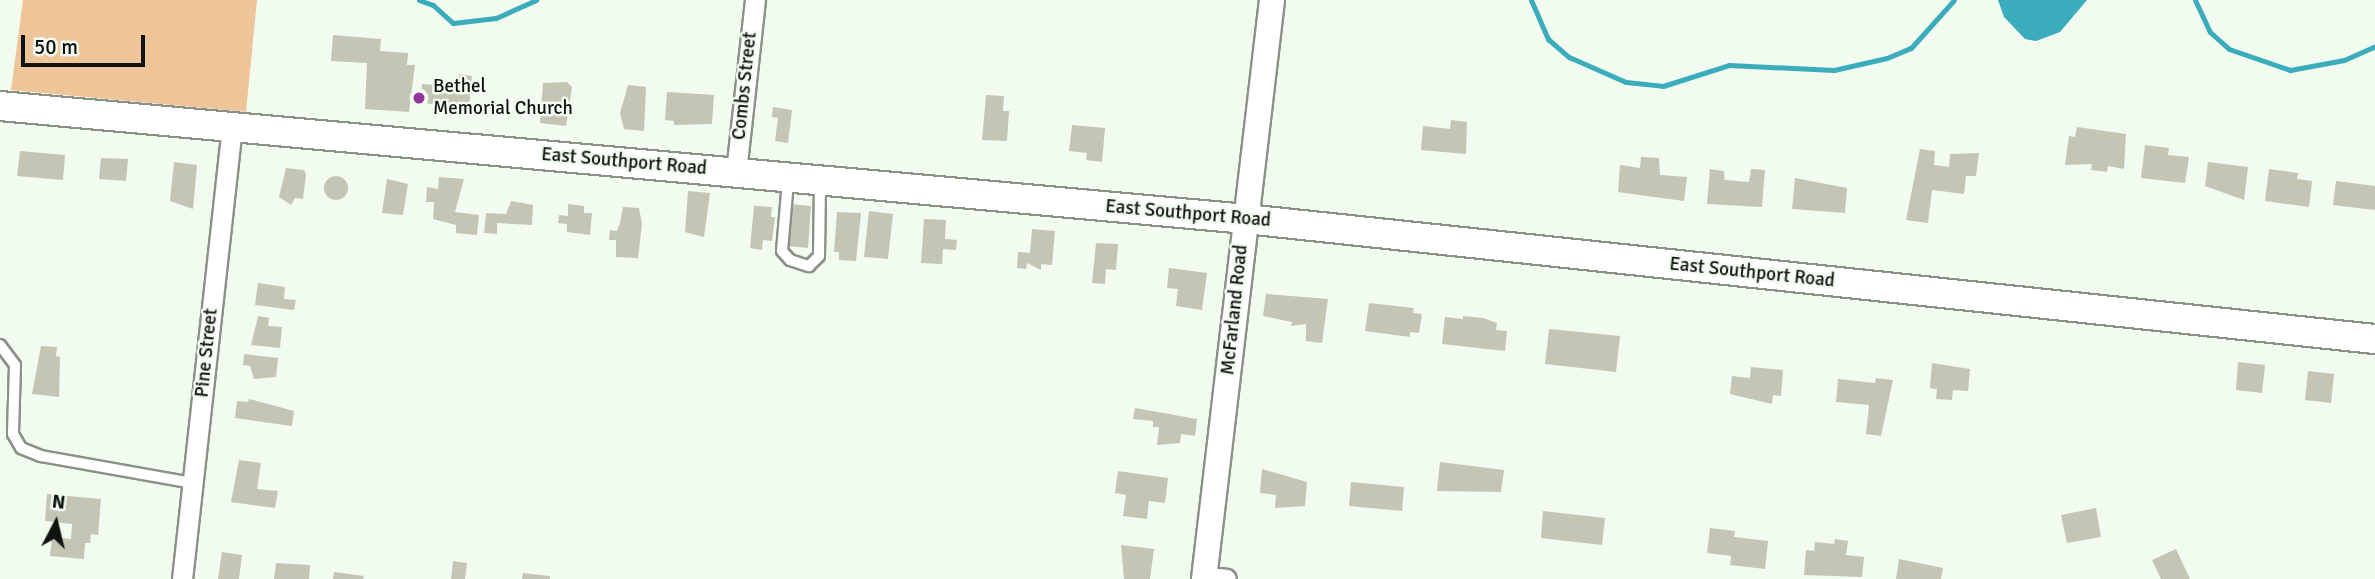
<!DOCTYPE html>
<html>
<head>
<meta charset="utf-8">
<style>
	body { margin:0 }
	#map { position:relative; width:2375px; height:579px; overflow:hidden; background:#f1fbef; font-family:Signika,sans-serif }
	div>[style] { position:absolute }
	.green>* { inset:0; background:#edc598 }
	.water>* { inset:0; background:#3aacbc }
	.stream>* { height:5px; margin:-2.5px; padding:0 2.5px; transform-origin:2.5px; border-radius:2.5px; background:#3aacbc }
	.building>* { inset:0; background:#c5c5b6 }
	.round { border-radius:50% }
	.roads { filter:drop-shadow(2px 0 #8a9287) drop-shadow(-2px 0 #8a9287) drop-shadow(0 2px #8a9287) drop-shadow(0 -2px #8a9287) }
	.service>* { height:10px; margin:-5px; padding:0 5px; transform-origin:5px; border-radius:5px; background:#fff }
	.minor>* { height:19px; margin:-9.5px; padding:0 9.5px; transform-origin:9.5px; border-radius:9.5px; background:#fff }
	.tertiary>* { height:24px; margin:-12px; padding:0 12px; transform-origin:12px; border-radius:12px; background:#fff }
	.secondary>* { height:28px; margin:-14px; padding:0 14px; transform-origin:14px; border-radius:14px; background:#fff }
	.dots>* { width:19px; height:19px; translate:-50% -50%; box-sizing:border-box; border:4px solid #f1fbef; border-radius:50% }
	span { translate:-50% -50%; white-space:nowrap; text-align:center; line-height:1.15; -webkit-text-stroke:5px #f1fbef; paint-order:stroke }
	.street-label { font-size:19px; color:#10130f }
	.poi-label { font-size:19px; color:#10130f }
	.left { translate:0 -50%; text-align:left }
	.north { position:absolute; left:21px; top:488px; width:70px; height:70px; -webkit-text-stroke:5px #f1fbef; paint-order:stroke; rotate:7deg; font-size:19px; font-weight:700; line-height:28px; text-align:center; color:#10130f }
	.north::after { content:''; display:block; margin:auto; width:24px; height:32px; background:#10130f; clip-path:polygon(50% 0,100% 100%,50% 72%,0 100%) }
	.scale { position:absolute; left:21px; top:35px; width:124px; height:32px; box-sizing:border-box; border:4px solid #10130f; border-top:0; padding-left:9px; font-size:21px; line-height:24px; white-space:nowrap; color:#10130f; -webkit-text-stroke:5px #f1fbef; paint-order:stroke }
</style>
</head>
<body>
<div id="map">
	<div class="green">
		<i style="clip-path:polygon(23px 0,257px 0,246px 112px,11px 90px)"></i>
	</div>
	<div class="water">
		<i style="clip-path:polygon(1998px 0,2087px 0,2060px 32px,2036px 41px,2025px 39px,2004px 17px)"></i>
	</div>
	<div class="stream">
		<i style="left:419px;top:0;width:15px;rotate:20deg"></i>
		<i style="left:433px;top:5px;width:27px;rotate:42deg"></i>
		<i style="left:453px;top:23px;width:43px;rotate:-6.6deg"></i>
		<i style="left:496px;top:18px;width:44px;rotate:-24.2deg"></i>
		<i style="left:1531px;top:0;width:43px;rotate:66.4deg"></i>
		<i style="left:1548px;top:39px;width:28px;rotate:41deg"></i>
		<i style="left:1569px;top:57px;width:62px;rotate:23.7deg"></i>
		<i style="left:1626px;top:82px;width:37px;rotate:6deg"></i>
		<i style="left:1663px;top:86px;width:69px;rotate:-17.7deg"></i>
		<i style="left:1729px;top:65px;width:105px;rotate:2.7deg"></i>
		<i style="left:1834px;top:70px;width:54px;rotate:-12.8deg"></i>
		<i style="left:1887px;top:58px;width:26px;rotate:-23deg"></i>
		<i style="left:1911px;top:48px;width:64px;rotate:-48.1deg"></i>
		<i style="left:2195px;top:0;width:35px;rotate:65deg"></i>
		<i style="left:2210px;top:32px;width:25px;rotate:42deg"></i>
		<i style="left:2229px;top:49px;width:65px;rotate:19deg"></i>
		<i style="left:2290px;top:70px;width:55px;rotate:-10.5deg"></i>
		<i style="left:2344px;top:60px;width:34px;rotate:-24deg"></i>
	</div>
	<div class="building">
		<i style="clip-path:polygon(333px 35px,381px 39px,380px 51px,408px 53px,407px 65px,415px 65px,409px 112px,365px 109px,367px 63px,331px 61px)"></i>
		<i style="clip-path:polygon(459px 74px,472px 76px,469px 107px,420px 103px,422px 84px,434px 85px,433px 92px,439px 93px,441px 81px,458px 82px)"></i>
		<i style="clip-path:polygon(567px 82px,572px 87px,566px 126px,540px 123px,543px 83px)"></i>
		<i style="clip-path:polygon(628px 85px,646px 87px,644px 131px,624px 129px,620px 113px)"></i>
		<i style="clip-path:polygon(667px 92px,714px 95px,712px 124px,674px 125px,674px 121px,665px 120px)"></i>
		<i style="clip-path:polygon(986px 95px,1004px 96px,1003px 111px,1009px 111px,1007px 141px,982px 140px)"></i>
		<i style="clip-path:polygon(773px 107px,792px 110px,788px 143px,775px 141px,778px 118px,772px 117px)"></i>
		<i style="clip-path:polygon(1451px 120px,1467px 122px,1466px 154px,1421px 150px,1423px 126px,1450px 129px)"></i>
		<i style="clip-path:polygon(1072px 125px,1105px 128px,1102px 162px,1086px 160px,1087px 153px,1069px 151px)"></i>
		<i style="clip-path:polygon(2077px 127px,2126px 134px,2124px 169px,2108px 166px,2107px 172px,2091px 170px,2092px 164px,2065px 165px,2069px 136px,2075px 137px)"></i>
		<i style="clip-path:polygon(2145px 145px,2169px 148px,2168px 155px,2189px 157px,2185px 183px,2141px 178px)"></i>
		<i style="clip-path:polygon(1920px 149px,1935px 151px,1934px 165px,1949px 167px,1950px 154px,1979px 153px,1976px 176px,1966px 176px,1964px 194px,1932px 190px,1928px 223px,1906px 220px)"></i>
		<i style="clip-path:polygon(20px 151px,65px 155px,63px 180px,17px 176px)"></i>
		<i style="clip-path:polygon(1641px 157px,1659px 158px,1660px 175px,1687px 177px,1684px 201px,1618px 192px,1620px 165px,1640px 168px)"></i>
		<i style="clip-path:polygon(101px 158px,128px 159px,126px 181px,99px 179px)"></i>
		<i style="clip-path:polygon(174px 162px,197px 165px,193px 209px,170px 201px)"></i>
		<i style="clip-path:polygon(2208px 162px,2248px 167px,2244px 200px,2205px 186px)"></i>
		<i style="clip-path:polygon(286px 168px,304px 170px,306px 175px,303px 199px,295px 198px,291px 205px,279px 197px)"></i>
		<i style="clip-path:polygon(1710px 169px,1724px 171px,1725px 184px,1725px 180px,1749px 182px,1751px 169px,1765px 170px,1762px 207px,1707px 204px)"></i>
		<i style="clip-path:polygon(2269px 169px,2298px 173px,2297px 179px,2312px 181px,2309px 207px,2265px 201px)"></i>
		<i class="round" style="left:324px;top:176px;width:24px;height:24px"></i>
		<i style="clip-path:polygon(439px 177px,464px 179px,455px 212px,479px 215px,477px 235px,456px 233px,456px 225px,433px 219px,434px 202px,426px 202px,427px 187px,438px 189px)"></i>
		<i style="clip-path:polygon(1795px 178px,1847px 188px,1845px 213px,1792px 209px)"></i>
		<i style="clip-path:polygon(387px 179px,408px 184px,403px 215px,382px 213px)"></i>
		<i style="clip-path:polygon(2336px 181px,2375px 186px,2375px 210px,2333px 205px)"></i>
		<i style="clip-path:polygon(688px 191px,710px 193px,704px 237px,685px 232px)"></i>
		<i style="clip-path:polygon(511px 201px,533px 205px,532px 225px,497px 223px,497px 234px,484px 233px,486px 213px,506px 214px)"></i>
		<i style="clip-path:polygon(568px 204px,584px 206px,584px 213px,592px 213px,590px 235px,567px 232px,567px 224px,558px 223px,559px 215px,568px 216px)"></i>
		<i style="clip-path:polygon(791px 204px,811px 206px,808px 248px,789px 246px,785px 241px)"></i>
		<i style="clip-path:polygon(754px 206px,772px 207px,771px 217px,775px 217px,772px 241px,763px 240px,762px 250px,750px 248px)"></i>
		<i style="clip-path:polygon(623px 207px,639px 208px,642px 224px,638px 258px,616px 257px,616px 240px,609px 240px,610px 230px,617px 231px,620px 223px)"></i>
		<i style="clip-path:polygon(869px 211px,893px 214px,888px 259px,864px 257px)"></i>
		<i style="clip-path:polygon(837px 212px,861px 213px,856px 261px,839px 260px,839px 252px,834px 252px)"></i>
		<i style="clip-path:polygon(924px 219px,946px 220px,945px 239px,957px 240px,956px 250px,943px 249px,942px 264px,921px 263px)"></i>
		<i style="clip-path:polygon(1032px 229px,1055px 231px,1052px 265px,1041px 264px,1041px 270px,1027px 263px,1026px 269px,1017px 268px,1018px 252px,1030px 253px)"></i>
		<i style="clip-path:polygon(1096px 243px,1118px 244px,1116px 270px,1106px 269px,1105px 284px,1092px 283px)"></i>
		<i style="clip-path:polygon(1169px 268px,1207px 273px,1202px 310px,1176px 306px,1178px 289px,1167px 288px)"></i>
		<i style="clip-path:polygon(258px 283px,285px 287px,284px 299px,296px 300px,294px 310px,255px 305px)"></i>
		<i style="clip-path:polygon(1266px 294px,1328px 299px,1322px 343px,1306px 341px,1306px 324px,1291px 326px,1292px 322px,1263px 316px)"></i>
		<i style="clip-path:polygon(1369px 303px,1414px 308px,1413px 313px,1422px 314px,1419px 333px,1410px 332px,1410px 337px,1365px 331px)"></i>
		<i style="clip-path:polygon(258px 316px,269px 318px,268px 326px,282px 327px,280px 348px,251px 345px)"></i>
		<i style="clip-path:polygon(1463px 316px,1483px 318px,1497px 323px,1496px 330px,1507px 331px,1505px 351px,1442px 344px,1445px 317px,1463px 319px)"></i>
		<i style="clip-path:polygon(1549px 329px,1620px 336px,1616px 372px,1545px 364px)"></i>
		<i style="clip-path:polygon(41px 346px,57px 347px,56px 356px,60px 357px,59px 397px,32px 394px)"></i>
		<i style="clip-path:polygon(244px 354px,278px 358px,276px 377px,254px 379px,250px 366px,243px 365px)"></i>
		<i style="clip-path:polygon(2238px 362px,2265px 365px,2262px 393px,2236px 390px)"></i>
		<i style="clip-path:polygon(1932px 363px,1970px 369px,1968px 391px,1953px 390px,1952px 400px,1936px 399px,1937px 389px,1930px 388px)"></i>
		<i style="clip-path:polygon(1751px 367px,1783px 370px,1781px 396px,1773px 395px,1772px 404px,1730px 394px,1732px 376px,1750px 378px)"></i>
		<i style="clip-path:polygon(2308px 371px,2334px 374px,2331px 403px,2305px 400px)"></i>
		<i style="clip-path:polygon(1876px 378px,1893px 380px,1881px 436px,1866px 434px,1869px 405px,1836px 402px,1838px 379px,1875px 383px)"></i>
		<i style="clip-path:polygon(249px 399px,294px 411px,292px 426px,235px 418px,237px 401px,248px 402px)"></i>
		<i style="clip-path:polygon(1135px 408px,1197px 419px,1195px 436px,1181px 434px,1180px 443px,1157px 445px,1159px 427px,1153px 427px,1153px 421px,1133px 419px)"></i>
		<i style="clip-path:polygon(239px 460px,261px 463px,257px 489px,278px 491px,275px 508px,231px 502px)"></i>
		<i style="clip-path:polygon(1440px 462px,1504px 470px,1501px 492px,1437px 491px)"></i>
		<i style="clip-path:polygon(1262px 469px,1307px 482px,1305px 506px,1275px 508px,1276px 495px,1260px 493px)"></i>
		<i style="clip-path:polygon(1118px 471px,1168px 478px,1165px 503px,1149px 501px,1147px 519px,1123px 516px,1126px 495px,1115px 493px)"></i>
		<i style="clip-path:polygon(1351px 482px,1404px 487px,1402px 511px,1349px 506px)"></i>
		<i style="clip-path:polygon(47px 494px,101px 499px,98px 535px,91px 534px,90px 543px,85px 543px,84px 559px,50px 556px,52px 537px,71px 539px,72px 524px,45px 521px)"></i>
		<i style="clip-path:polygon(2096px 508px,2101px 537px,2067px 543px,2061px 515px)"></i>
		<i style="clip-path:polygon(1543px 511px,1605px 518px,1602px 545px,1541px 538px)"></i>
		<i style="clip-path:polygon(1710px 528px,1735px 531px,1734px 537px,1768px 541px,1765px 569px,1730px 565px,1731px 556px,1707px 553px)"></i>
		<i style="clip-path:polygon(1835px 539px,1848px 541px,1846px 555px,1864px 557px,1862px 577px,1804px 575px,1806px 550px,1814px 551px,1815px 542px,1834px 544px)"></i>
		<i style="clip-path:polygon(1121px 545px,1154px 549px,1150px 579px,1124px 579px)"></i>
		<i style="clip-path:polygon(2176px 549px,2190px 579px,2161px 579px,2152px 560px)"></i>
		<i style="clip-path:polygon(222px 552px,242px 555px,239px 579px,218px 579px)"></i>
		<i style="clip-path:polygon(1899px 559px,1943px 568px,1941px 579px,1896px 579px)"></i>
		<i style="clip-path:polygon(453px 561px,467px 563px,465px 579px,451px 579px)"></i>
		<i style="clip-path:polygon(276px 563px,310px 565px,309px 579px,274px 579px)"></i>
		<i style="clip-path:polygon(334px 572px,364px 576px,363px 579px,333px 579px)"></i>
		<i style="clip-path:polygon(523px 573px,550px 576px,550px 579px,522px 579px)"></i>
	</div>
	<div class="roads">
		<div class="service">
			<i style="left:788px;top:181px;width:70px;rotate:94.9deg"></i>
			<i style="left:782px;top:251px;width:12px;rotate:48deg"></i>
			<i style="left:790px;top:260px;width:20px;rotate:18deg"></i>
			<i style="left:809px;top:266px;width:14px;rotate:-45deg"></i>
			<i style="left:819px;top:256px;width:73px;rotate:-89.2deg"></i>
			<i style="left:0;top:345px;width:25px;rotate:53deg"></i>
			<i style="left:15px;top:365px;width:69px;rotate:91.7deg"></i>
			<i style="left:13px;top:434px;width:16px;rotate:60deg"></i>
			<i style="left:21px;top:448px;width:22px;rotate:22deg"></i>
			<i style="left:41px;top:456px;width:154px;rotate:10.1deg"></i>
		</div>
		<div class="minor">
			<i style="left:736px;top:172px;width:173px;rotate:-83.7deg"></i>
			<i style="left:1205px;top:577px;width:21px;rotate:5deg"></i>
			<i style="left:182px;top:579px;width:455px;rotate:-83.7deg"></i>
		</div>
		<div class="tertiary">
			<i style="left:1204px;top:579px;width:583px;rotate:-83.3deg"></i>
		</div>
		<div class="secondary">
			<i style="left:0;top:106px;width:1251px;rotate:5.18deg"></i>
			<i style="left:1246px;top:219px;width:1135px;rotate:6.07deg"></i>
		</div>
	</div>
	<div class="dots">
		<i style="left:419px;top:98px;background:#94339a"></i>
	</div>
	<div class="street-label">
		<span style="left:745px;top:86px;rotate:-84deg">Combs Street</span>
		<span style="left:624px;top:162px;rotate:5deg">East Southport Road</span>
		<span style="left:1188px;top:214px;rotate:5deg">East Southport Road</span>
		<span style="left:1752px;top:273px;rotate:6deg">East Southport Road</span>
		<span style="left:1235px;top:310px;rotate:-84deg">McFarland Road</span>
		<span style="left:207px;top:353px;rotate:-84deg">Pine Street</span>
	</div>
	<div class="poi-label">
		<span class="left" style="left:433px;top:98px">Bethel<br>Memorial Church</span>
	</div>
	<div class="north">N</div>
	<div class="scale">50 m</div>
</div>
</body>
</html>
